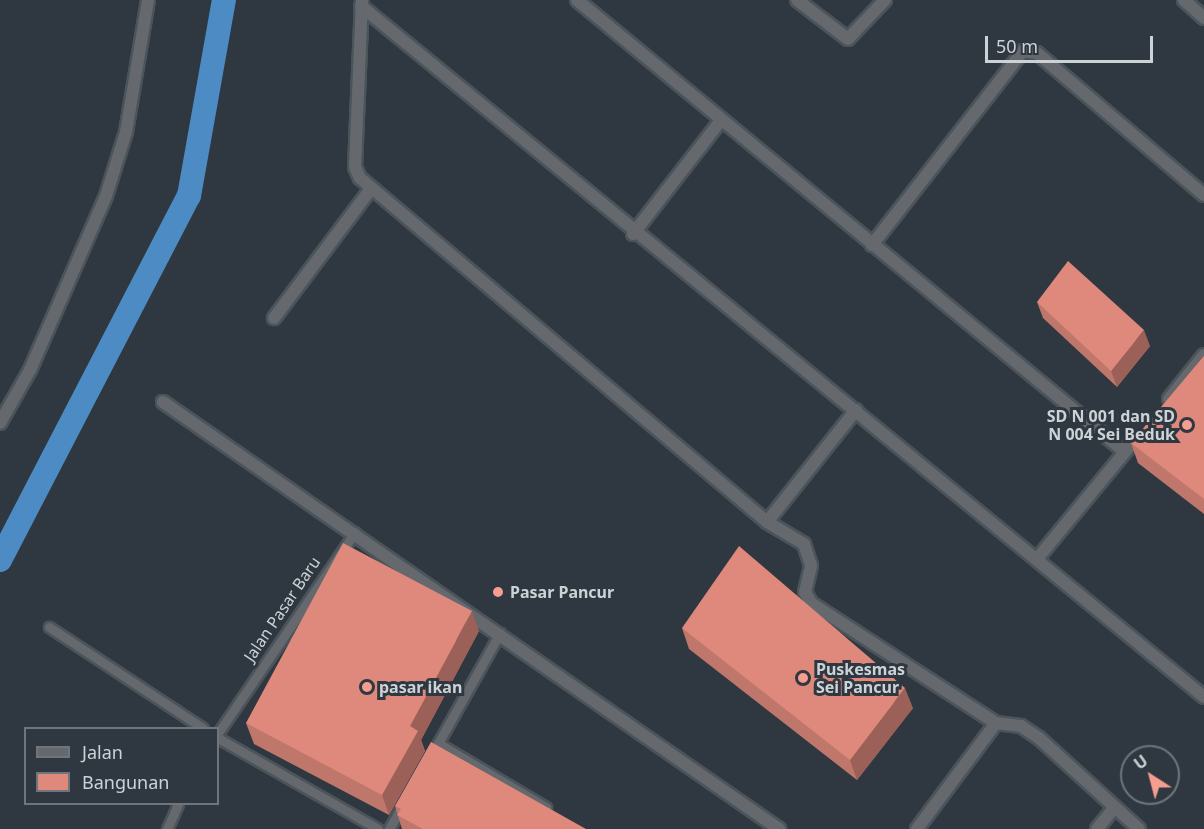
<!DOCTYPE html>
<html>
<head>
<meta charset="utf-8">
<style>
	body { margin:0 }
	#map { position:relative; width:1204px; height:829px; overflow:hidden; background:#2f3840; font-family:"Noto Sans",sans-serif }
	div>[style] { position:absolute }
	.canal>* { height:24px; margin:-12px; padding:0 12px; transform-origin:12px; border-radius:12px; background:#4c8bc3 }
	.roads { filter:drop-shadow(2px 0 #4b545b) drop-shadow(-2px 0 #4b545b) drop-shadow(0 2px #4b545b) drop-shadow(0 -2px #4b545b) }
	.service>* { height:9px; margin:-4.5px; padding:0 4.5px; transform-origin:4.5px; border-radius:4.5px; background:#65696d }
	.minor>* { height:12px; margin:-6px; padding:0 6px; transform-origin:6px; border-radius:6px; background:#65696d }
	.tertiary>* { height:12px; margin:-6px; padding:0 6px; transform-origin:6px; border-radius:6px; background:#65696d }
	.wall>* { inset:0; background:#bf766b }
	.shaded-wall>* { inset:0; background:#9b6057 }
	.building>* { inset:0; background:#de897c }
	.dots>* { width:16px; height:16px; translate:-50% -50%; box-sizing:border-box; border:3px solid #2f3840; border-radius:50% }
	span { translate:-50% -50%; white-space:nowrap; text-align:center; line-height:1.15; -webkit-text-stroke:6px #2f3840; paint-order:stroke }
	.poi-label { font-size:16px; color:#cdd2d7; font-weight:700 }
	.right { translate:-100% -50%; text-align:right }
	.left { translate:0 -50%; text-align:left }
	.street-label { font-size:16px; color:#cdd2d7 }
	.legend { position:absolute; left:24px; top:727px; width:195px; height:78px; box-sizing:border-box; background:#2f3840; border:2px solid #6e767c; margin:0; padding:8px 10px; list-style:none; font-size:18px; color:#cdd2d7 }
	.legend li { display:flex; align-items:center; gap:12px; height:30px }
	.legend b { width:30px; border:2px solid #6e767c }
	.north { position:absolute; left:1120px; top:745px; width:60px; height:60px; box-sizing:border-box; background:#2f3840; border:2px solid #6e767c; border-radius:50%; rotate:324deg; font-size:16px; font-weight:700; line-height:24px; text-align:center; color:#cdd2d7 }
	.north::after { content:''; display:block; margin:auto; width:21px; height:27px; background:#f59d8f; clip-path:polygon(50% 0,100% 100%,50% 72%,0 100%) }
	.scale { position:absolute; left:985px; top:36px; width:168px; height:27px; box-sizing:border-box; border:3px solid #cdd2d7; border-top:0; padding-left:8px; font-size:18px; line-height:21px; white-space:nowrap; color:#cdd2d7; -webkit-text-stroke:4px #2f3840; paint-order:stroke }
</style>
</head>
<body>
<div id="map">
	<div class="canal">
		<i style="left:0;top:560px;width:410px;rotate:-62.6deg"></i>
		<i style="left:189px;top:196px;width:199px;rotate:-79.9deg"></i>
	</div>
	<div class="roads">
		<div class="service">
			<i style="left:49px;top:627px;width:184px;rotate:33.3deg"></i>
			<i style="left:218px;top:733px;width:243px;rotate:-55.7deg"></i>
			<i style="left:218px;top:738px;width:184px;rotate:29.6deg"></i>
			<i style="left:438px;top:743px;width:126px;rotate:30.7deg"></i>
			<i style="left:432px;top:754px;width:139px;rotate:-60.7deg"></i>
			<i style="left:167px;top:829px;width:27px;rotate:-66deg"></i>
			<i style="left:389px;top:829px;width:28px;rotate:-60deg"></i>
		</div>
		<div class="minor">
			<i style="left:362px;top:0;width:167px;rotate:92.4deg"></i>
			<i style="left:355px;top:167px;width:12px;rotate:66deg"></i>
			<i style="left:360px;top:178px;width:533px;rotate:40.2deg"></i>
			<i style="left:767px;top:522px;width:43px;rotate:30.7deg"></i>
			<i style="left:804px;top:544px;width:23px;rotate:72deg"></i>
			<i style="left:811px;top:566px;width:27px;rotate:103deg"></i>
			<i style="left:805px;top:592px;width:13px;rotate:61deg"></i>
			<i style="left:811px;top:603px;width:221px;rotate:33deg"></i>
			<i style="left:996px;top:723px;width:25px;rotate:7deg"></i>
			<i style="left:1021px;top:726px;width:22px;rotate:34deg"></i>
			<i style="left:1039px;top:738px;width:135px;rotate:42.3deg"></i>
			<i style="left:577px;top:0;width:710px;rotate:39.52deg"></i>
			<i style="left:797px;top:0;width:64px;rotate:37.4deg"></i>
			<i style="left:848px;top:39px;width:54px;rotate:-46.5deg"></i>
			<i style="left:1184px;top:0;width:27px;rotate:42deg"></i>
			<i style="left:361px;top:6px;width:1090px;rotate:39.34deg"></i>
			<i style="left:633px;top:234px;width:144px;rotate:-52.3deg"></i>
			<i style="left:872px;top:245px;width:246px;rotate:-52.1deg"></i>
			<i style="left:1023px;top:51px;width:14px;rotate:8deg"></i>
			<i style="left:1037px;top:53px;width:219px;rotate:40.4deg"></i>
			<i style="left:274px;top:318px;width:161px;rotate:-53.1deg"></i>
			<i style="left:1169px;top:399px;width:56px;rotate:-51.5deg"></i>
			<i style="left:163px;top:402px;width:750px;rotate:34.73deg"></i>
			<i style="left:767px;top:522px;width:143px;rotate:-51.5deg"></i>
			<i style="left:1037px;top:559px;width:145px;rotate:-50.6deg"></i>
			<i style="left:917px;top:829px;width:132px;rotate:-53.3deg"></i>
			<i style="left:1097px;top:829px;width:27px;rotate:-51deg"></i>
		</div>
		<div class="tertiary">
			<i style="left:0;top:423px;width:61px;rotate:-60.5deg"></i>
			<i style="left:30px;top:370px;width:190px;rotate:-66.4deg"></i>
			<i style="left:106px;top:196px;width:67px;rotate:-72.6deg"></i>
			<i style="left:126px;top:132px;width:134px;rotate:-80.5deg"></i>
		</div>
	</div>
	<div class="wall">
		<i style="clip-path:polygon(1037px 302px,1150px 346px,1117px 387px,1043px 318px)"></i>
		<i style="clip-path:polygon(1204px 356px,1204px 514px,1138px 463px,1131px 443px)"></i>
		<i style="clip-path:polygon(682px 628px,913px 708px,857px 780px,689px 649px)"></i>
		<i style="clip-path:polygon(479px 631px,421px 740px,425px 751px,389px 815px,254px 744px,246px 723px)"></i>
		<i style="clip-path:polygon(395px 806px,586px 829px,402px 829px)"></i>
	</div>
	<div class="shaded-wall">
		<i style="clip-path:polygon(1144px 330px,1150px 346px,1117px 387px,1111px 371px)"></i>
		<i style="clip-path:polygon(472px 611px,479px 631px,421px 740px,425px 751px,389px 815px,382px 795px,410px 726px)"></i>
		<i style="clip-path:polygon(905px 688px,913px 708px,857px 780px,850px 760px)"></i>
	</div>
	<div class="building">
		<i style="clip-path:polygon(1068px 261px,1144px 330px,1111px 371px,1037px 302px)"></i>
		<i style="clip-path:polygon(1204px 356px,1204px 499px,1131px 443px)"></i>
		<i style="clip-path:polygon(343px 543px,472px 611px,410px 726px,418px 731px,382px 795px,246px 723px)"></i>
		<i style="clip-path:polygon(739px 546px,905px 688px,850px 760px,682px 628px)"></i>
		<i style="clip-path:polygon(431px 742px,586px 829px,423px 829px,397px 815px,401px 809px,395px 806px)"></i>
	</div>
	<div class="dots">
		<i style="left:1187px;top:425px;background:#f59d8f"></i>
		<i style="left:498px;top:592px;background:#f59d8f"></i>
		<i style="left:803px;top:678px;background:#f59d8f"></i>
		<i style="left:367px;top:687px;background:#f59d8f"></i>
	</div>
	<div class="poi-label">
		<span class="right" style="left:1175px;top:425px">SD N 001 dan SD<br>N 004 Sei Beduk</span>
		<span class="left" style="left:510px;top:592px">Pasar Pancur</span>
		<span class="left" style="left:816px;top:678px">Puskesmas<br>Sei Pancur</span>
		<span class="left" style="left:379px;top:687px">pasar ikan</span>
	</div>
	<div class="street-label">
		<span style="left:282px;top:609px;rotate:-56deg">Jalan Pasar Baru</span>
	</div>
	<ul class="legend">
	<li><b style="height:8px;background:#65696d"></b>Jalan</li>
	<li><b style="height:16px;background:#de897c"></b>Bangunan</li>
	</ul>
	<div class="north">U</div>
	<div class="scale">50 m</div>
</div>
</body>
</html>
